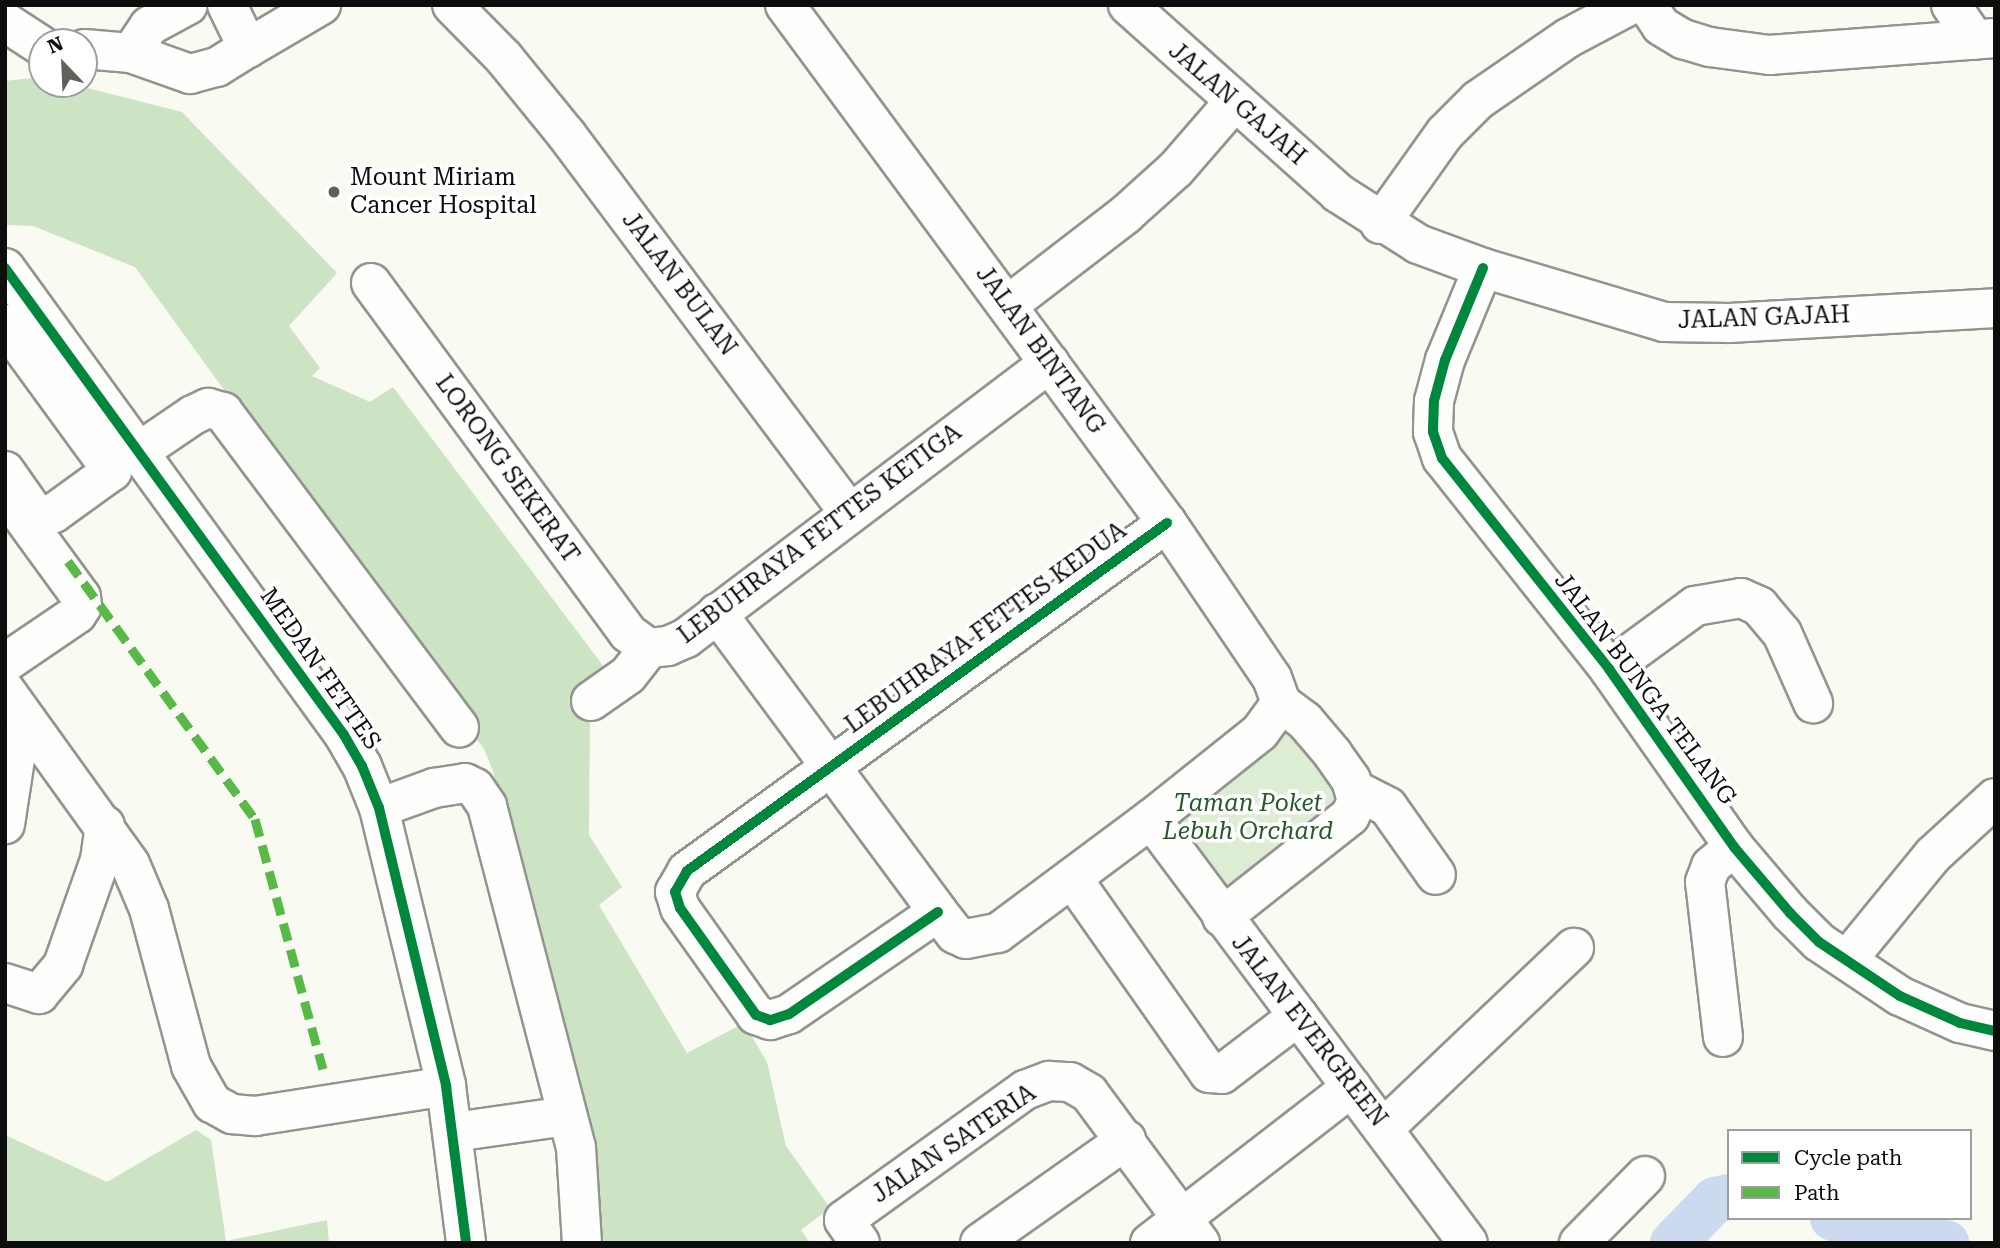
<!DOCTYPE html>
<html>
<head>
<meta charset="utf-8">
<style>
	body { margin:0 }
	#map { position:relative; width:2000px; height:1248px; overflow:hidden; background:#f9faf2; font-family:"Roboto Serif",serif }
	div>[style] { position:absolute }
	.green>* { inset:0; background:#ddedd4 }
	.forest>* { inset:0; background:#cce3c4 }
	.river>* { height:46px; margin:-23px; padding:0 23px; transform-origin:23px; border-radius:23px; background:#ccdaef }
	.roads { filter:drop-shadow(2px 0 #939490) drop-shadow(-2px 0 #939490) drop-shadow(0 2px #939490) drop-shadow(0 -2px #939490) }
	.minor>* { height:38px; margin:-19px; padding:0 19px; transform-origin:19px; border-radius:19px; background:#fefefd }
	.quiet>* { height:9px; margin-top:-4.5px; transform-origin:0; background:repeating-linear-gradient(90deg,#58b947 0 18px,transparent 0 27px) }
	.cycleway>* { height:10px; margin:-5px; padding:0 5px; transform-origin:5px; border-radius:5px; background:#00873e }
	.dots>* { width:19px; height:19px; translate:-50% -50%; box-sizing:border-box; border:4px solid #fff; border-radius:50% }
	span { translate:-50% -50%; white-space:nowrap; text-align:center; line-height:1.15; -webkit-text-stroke:7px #fff; paint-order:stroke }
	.street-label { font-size:24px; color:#0d0d0d }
	.poi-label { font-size:24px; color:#0d0d0d }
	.left { translate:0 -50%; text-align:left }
	.park-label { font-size:24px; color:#265b28; font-style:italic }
	.frame { position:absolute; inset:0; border:7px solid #0d0d0d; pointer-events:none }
	.legend { position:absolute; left:1727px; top:1129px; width:245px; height:91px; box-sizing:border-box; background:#fff; border:2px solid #9e9e9e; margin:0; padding:9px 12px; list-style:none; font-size:21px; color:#0d0d0d }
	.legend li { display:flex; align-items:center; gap:14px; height:35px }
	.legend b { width:35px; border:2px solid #9e9e9e }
	.north { position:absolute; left:28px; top:28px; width:70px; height:70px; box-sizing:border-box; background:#fff; border:2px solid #9e9e9e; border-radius:50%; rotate:337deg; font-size:19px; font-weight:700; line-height:28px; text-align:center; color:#0d0d0d }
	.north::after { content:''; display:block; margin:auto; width:24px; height:32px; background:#60605d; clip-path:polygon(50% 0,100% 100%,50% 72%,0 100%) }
</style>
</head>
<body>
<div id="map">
	<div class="green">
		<i style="clip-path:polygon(1280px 731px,1292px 733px,1337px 783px,1339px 801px,1239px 885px,1224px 887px,1181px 827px,1181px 815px)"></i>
	</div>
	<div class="forest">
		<i style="clip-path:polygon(42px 77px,42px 84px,71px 84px,182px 112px,337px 273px,289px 326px,320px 368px,312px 376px,370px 402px,393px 387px,604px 667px,575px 689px,590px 713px,589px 835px,622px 887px,599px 905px,687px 1053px,744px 1023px,767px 1062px,786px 1146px,830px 1208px,801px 1230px,810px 1243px,594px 1243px,552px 1022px,493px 771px,484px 749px,135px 267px,33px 226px,5px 225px,5px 81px)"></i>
		<i style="clip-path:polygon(196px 1130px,211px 1140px,226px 1241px,327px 1220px,329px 1243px,5px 1243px,5px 1135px,107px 1182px)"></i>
	</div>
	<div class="river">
		<i style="left:1833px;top:1218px;width:116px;rotate:12.5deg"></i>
		<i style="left:1673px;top:1243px;width:60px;rotate:-45.7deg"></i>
		<i style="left:1715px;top:1200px;width:14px;rotate:-12deg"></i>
	</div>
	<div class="roads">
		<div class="minor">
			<i style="left:227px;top:5px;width:48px;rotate:64deg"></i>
			<i style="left:248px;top:48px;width:85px;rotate:-30.5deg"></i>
			<i style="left:452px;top:5px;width:74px;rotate:45.5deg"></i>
			<i style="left:504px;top:58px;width:98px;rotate:50.8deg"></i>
			<i style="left:566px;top:134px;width:474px;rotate:53.2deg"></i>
			<i style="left:785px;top:5px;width:644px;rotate:53.59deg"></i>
			<i style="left:1167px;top:523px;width:187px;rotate:55.9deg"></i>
			<i style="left:1272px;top:678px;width:27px;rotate:70deg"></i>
			<i style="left:1128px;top:5px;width:282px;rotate:41.8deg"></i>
			<i style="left:1338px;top:193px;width:95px;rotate:32.5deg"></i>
			<i style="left:1418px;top:244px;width:69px;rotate:20.3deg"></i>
			<i style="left:1483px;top:268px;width:189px;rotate:16.6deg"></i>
			<i style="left:1664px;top:322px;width:66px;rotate:0.9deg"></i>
			<i style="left:1730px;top:323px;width:265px;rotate:-3.2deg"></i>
			<i style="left:1647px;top:5px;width:25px;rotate:56deg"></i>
			<i style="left:1661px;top:26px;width:26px;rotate:31deg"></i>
			<i style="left:1683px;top:39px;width:28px;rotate:17deg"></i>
			<i style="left:1710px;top:47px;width:60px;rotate:7.7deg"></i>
			<i style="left:1769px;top:55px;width:227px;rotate:-4.3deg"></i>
			<i style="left:1951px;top:5px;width:42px;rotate:55.6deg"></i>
			<i style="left:5px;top:22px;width:44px;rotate:33deg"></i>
			<i style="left:84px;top:49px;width:47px;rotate:4.9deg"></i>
			<i style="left:131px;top:53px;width:63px;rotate:19.6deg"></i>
			<i style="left:190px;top:74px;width:28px;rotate:-15deg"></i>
			<i style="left:217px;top:67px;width:36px;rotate:-32deg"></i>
			<i style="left:131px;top:53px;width:32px;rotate:-56deg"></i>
			<i style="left:149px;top:26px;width:44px;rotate:-28.3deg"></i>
			<i style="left:1380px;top:224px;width:112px;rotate:-54.5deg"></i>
			<i style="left:1445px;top:133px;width:47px;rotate:-45deg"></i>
			<i style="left:1478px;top:100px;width:109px;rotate:-34.6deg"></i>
			<i style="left:1568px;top:38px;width:70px;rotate:-28deg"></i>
			<i style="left:5px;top:268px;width:577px;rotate:54.02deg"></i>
			<i style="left:344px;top:735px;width:36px;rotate:60deg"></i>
			<i style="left:362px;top:766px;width:45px;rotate:68deg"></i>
			<i style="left:379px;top:808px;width:286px;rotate:76.4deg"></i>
			<i style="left:446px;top:1086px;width:158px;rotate:82.7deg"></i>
			<i style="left:1483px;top:268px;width:100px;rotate:112.4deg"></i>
			<i style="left:1445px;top:360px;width:42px;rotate:105deg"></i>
			<i style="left:1434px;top:401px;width:31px;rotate:92deg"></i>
			<i style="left:1433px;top:432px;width:28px;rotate:71deg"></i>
			<i style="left:1442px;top:458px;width:269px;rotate:51.6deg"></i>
			<i style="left:1609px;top:669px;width:218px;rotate:54.9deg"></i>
			<i style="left:1734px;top:847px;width:87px;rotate:49.7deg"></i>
			<i style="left:1790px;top:913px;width:41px;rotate:45deg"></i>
			<i style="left:1819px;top:942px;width:97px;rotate:33.7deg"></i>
			<i style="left:1900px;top:996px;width:66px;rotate:24.2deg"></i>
			<i style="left:1960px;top:1023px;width:36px;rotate:13deg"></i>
			<i style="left:371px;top:283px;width:434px;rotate:53.7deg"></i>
			<i style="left:628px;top:633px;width:26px;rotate:36deg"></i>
			<i style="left:1008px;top:305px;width:149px;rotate:-37.6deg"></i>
			<i style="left:1126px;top:214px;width:67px;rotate:-42deg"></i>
			<i style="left:1176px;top:169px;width:90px;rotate:-49.1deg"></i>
			<i style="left:5px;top:324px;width:182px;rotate:53.9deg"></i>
			<i style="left:112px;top:471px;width:72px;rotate:144.1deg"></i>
			<i style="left:54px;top:513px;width:10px;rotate:169deg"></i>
			<i style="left:44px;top:515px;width:12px;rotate:-160deg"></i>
			<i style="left:33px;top:511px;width:49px;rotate:-125deg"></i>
			<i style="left:140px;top:451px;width:64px;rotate:-34.2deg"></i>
			<i style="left:193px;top:415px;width:17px;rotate:-25deg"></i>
			<i style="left:208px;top:408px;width:16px;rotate:15deg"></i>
			<i style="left:223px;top:412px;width:394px;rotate:53.2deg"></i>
			<i style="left:717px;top:613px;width:372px;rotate:53.5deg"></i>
			<i style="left:938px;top:912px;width:28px;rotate:52deg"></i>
			<i style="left:955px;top:934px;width:12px;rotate:24deg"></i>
			<i style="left:966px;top:939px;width:33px;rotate:-11deg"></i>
			<i style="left:998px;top:933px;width:191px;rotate:-36.7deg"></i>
			<i style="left:1151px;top:819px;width:139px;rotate:-38.6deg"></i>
			<i style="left:1260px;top:732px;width:36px;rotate:-54deg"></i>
			<i style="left:5px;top:663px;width:87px;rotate:-34.2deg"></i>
			<i style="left:77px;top:614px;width:9px;rotate:-58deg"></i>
			<i style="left:82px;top:606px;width:9px;rotate:-96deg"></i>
			<i style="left:81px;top:597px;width:119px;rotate:-126.1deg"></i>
			<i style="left:1609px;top:669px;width:107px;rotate:-36.2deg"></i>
			<i style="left:1695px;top:606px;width:47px;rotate:-9.9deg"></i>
			<i style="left:1741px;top:598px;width:20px;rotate:24deg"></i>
			<i style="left:1759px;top:606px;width:35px;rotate:50deg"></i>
			<i style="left:1782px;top:633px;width:77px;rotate:66.1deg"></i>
			<i style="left:5px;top:690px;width:214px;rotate:54.3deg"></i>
			<i style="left:130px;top:864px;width:49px;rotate:67.1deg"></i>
			<i style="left:149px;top:909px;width:163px;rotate:75deg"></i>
			<i style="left:191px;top:1066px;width:43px;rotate:60.4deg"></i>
			<i style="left:212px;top:1103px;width:23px;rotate:29deg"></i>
			<i style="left:232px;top:1114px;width:23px;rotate:5deg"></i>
			<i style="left:255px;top:1116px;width:193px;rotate:-8.9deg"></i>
			<i style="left:591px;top:701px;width:45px;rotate:-35.1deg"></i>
			<i style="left:628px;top:675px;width:34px;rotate:-52deg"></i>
			<i style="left:649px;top:648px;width:19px;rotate:-6deg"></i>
			<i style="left:668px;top:646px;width:20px;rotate:-24deg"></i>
			<i style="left:686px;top:638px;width:456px;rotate:-37.1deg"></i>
			<i style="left:5px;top:744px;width:18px;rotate:56deg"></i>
			<i style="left:15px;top:759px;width:66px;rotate:98.7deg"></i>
			<i style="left:1355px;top:790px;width:37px;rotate:27deg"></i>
			<i style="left:1388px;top:807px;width:83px;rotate:54.8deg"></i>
			<i style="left:379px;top:808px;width:59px;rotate:-20deg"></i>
			<i style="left:434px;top:788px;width:31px;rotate:-9deg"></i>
			<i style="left:465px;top:783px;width:11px;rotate:27deg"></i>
			<i style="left:475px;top:788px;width:22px;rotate:56deg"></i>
			<i style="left:487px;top:806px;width:353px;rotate:75.4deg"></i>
			<i style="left:576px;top:1148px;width:95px;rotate:86.4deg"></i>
			<i style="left:1151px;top:819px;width:529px;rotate:53.22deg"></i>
			<i style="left:1072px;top:878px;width:238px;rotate:54.9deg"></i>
			<i style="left:1209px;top:1073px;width:13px;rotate:4deg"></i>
			<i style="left:1222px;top:1074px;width:96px;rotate:-37.3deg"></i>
			<i style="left:938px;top:912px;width:181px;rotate:145.6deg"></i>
			<i style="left:789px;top:1014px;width:20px;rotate:162deg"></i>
			<i style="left:770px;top:1020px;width:15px;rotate:-160deg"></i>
			<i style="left:756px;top:1015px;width:131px;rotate:-125.4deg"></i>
			<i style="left:680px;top:908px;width:17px;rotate:-107deg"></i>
			<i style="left:675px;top:892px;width:24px;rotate:-60deg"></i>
			<i style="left:687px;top:871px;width:593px;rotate:-35.94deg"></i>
			<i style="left:1222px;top:917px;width:163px;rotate:-38.3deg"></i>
			<i style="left:1350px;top:816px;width:17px;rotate:-65deg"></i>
			<i style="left:1357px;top:801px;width:22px;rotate:-106deg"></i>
			<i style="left:1351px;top:780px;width:32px;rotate:-125deg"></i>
			<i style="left:1333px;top:754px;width:43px;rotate:-130.3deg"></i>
			<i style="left:1305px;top:721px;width:30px;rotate:-143deg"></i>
			<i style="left:1847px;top:960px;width:136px;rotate:-50.7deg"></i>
			<i style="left:1933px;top:855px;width:84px;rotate:-42.6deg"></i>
			<i style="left:5px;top:983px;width:36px;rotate:18deg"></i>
			<i style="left:39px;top:994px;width:38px;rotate:-50deg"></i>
			<i style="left:63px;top:965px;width:111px;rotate:-70.6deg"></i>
			<i style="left:100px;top:860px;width:35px;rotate:-82deg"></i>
			<i style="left:1723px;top:1037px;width:156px;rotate:-96.6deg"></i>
			<i style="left:1705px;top:882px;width:17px;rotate:-69deg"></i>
			<i style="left:1711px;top:866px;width:30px;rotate:-40deg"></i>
			<i style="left:1384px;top:1128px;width:262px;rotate:-43.5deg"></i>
			<i style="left:454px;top:1132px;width:114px;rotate:-8.1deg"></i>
			<i style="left:860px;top:1243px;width:28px;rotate:-125deg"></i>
			<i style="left:844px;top:1220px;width:223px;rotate:-35.7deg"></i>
			<i style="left:1025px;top:1090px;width:26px;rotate:-21deg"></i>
			<i style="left:1049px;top:1081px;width:21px;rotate:3deg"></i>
			<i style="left:1070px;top:1082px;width:22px;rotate:30deg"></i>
			<i style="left:1089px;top:1093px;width:187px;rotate:53.5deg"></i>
			<i style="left:980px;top:1243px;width:179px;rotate:-35.2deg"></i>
			<i style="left:1150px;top:1243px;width:255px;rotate:-37.7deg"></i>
			<i style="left:1579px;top:1243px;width:94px;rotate:-45.4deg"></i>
		</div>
	</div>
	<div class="quiet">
		<i style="left:68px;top:561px;width:319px;rotate:54.1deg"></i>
		<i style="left:255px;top:819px;width:259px;rotate:74.8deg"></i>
	</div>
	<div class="cycleway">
		<i style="left:5px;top:268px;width:577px;rotate:54.02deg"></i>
		<i style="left:344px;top:735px;width:36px;rotate:60deg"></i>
		<i style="left:362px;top:766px;width:45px;rotate:68deg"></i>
		<i style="left:379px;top:808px;width:286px;rotate:76.4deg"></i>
		<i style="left:446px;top:1086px;width:158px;rotate:82.7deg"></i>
		<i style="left:1483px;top:268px;width:100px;rotate:112.4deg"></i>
		<i style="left:1445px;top:360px;width:42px;rotate:105deg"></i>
		<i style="left:1434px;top:401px;width:31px;rotate:92deg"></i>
		<i style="left:1433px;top:432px;width:28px;rotate:71deg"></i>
		<i style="left:1442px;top:458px;width:269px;rotate:51.6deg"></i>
		<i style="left:1609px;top:669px;width:218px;rotate:54.9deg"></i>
		<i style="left:1734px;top:847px;width:87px;rotate:49.7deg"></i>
		<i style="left:1790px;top:913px;width:41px;rotate:45deg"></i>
		<i style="left:1819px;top:942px;width:97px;rotate:33.7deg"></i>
		<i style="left:1900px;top:996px;width:66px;rotate:24.2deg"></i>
		<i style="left:1960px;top:1023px;width:36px;rotate:13deg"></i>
		<i style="left:938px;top:912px;width:181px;rotate:145.6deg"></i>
		<i style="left:789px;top:1014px;width:20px;rotate:162deg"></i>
		<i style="left:770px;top:1020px;width:15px;rotate:-160deg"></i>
		<i style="left:756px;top:1015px;width:131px;rotate:-125.4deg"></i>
		<i style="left:680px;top:908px;width:17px;rotate:-107deg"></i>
		<i style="left:675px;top:892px;width:24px;rotate:-60deg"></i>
		<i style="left:687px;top:871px;width:593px;rotate:-35.94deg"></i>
	</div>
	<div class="dots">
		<i style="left:334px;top:192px;background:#60605d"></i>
	</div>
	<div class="street-label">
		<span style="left:1237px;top:104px;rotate:41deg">JALAN GAJAH</span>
		<span style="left:679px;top:284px;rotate:53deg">JALAN BULAN</span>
		<span style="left:1764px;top:318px;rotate:-2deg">JALAN GAJAH</span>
		<span style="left:1040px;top:350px;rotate:54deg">JALAN BINTANG</span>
		<span style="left:507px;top:469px;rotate:54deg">LORONG SEKERAT</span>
		<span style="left:820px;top:534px;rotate:-37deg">LEBUHRAYA FETTES KETIGA</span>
		<span style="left:986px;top:628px;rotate:-36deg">LEBUHRAYA FETTES KEDUA</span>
		<span style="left:320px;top:669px;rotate:55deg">MEDAN FETTES</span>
		<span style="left:1645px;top:689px;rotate:53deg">JALAN BUNGA TELANG</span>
		<span style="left:1309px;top:1031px;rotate:52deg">JALAN EVERGREEN</span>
		<span style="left:954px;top:1144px;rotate:-34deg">JALAN SATERIA</span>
	</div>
	<div class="poi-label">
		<span class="left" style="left:350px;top:192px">Mount Miriam<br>Cancer Hospital</span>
	</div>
	<div class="park-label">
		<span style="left:1248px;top:818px">Taman Poket<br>Lebuh Orchard</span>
	</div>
	<div class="frame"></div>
	<ul class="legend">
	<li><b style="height:9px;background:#00873e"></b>Cycle path</li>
	<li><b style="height:9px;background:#58b947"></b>Path</li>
	</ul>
	<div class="north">N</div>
</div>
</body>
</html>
